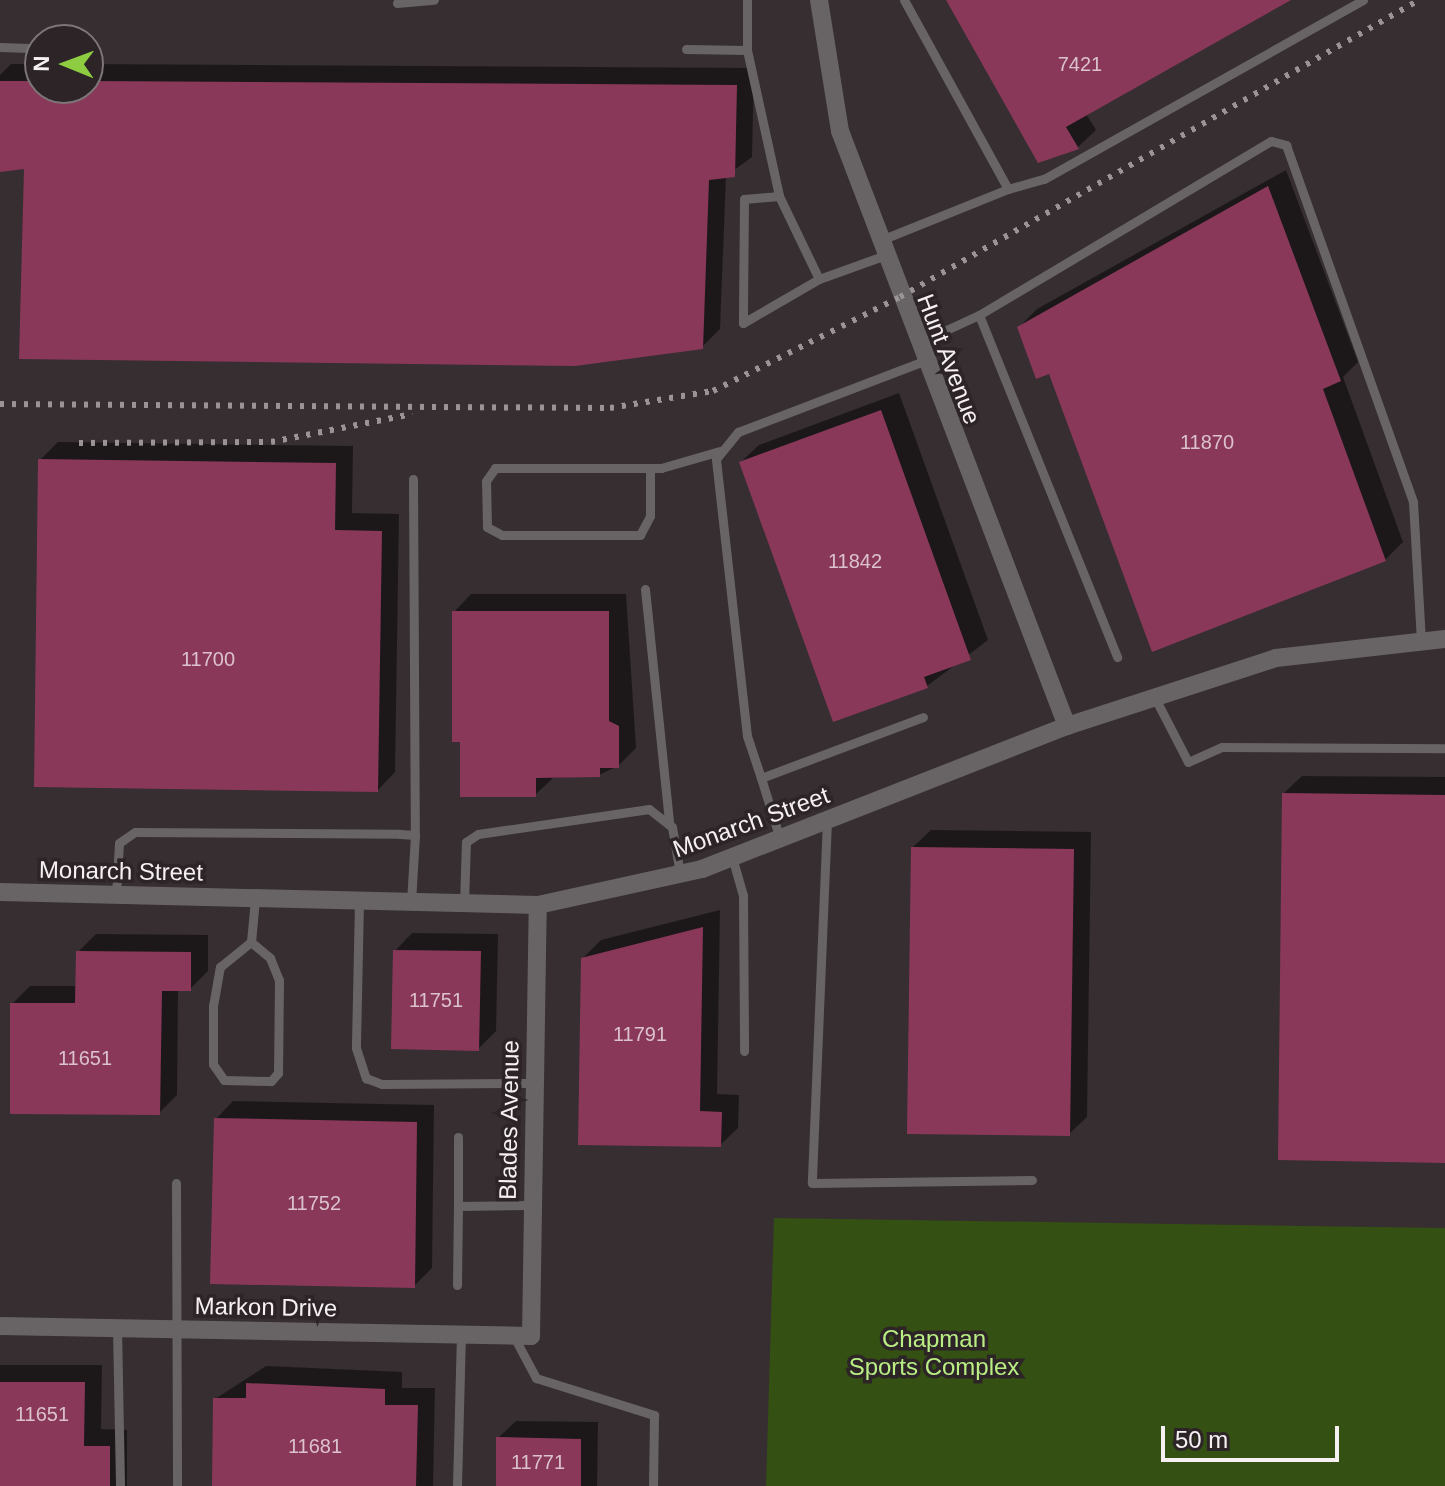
<!DOCTYPE html>
<html>
<head>
<meta charset="utf-8">
<style>
	body { margin:0 }
	#map { position:relative; width:1445px; height:1486px; overflow:hidden; background:#362e30; font-family:Helvetica,sans-serif }
	div>[style] { position:absolute }
	.green>* { inset:0; background:#355013 }
	.shadow>* { inset:0; background:#0007 }
	.building>* { inset:0; background:#8a3859 }
	.lane>* { height:9px; margin:-4.5px; padding:0 4.5px; transform-origin:4.5px; border-radius:4.5px; background:#686465 }
	.street>* { height:18px; margin:-9px; padding:0 9px; transform-origin:9px; border-radius:9px; background:#686465 }
	.rail>* { height:6px; margin-top:-3px; transform-origin:0; background:repeating-linear-gradient(90deg,#9b9496 0 4px,transparent 0 12px) }
	span { translate:-50% -50%; white-space:nowrap; text-align:center; line-height:1.15; -webkit-text-stroke:7px #2c2426; paint-order:stroke }
	.number-label { font-size:20px; color:#dbc2cc }
	.number-label span { -webkit-text-stroke-width:0 }
	.street-label { font-size:24px; color:#f6f0f2 }
	.park-label { font-size:24px; color:#b9ee84 }
	.north { position:absolute; left:24px; top:24px; width:80px; height:80px; box-sizing:border-box; background:#2c2426; border:2px solid #7d7678; border-radius:50%; rotate:271deg; font-size:22px; font-weight:700; line-height:32px; text-align:center; color:#f6f0f2 }
	.north::after { content:''; display:block; margin:auto; width:28px; height:36px; background:#8ecd42; clip-path:polygon(50% 0,100% 100%,50% 72%,0 100%) }
	.scale { position:absolute; left:1161px; top:1426px; width:178px; height:36px; box-sizing:border-box; border:4px solid #f6f0f2; border-top:0; padding-left:10px; font-size:24px; line-height:28px; white-space:nowrap; color:#f6f0f2; -webkit-text-stroke:6px #2c2426; paint-order:stroke }
</style>
</head>
<body>
<div id="map">
	<div class="green">
		<i style="clip-path:polygon(774px 1218px,1445px 1228px,1445px 1486px,766px 1486px)"></i>
	</div>
	<div class="shadow">
		<i style="clip-path:polygon(949px 0,1287px 0,1086px 114px,1096px 130px,1078px 147px,1039px 161px)"></i>
		<i style="clip-path:polygon(11px 64px,40px 64px,40px 88px,88px 88px,88px 64px,754px 68px,752px 157px,726px 176px,720px 329px,702px 347px,26px 167px,0 169px,0 75px)"></i>
		<i style="clip-path:polygon(1286px 170px,1358px 362px,1343px 377px,1403px 542px,1385px 560px,1050px 372px,1019px 327px,1037px 309px)"></i>
		<i style="clip-path:polygon(899px 393px,988px 640px,927px 686px,741px 462px,759px 445px)"></i>
		<i style="clip-path:polygon(58px 442px,353px 446px,352px 513px,399px 514px,395px 772px,378px 790px,40px 460px)"></i>
		<i style="clip-path:polygon(471px 594px,626px 594px,636px 748px,618px 766px,599px 775px,553px 778px,535px 795px,462px 740px,454px 612px)"></i>
		<i style="clip-path:polygon(1302px 776px,1445px 777px,1445px 1161px,1284px 793px)"></i>
		<i style="clip-path:polygon(931px 830px,1091px 832px,1087px 1117px,1069px 1134px,913px 847px)"></i>
		<i style="clip-path:polygon(720px 910px,717px 1094px,739px 1095px,738px 1128px,720px 1145px,583px 958px,601px 940px)"></i>
		<i style="clip-path:polygon(412px 933px,498px 934px,496px 1031px,478px 1049px,395px 951px)"></i>
		<i style="clip-path:polygon(96px 934px,208px 935px,208px 971px,190px 989px,178px 989px,177px 1095px,159px 1113px,12px 1004px,30px 986px,77px 986px,78px 952px)"></i>
		<i style="clip-path:polygon(233px 1101px,434px 1105px,432px 1268px,414px 1286px,216px 1119px)"></i>
		<i style="clip-path:polygon(0 1365px,102px 1365px,101px 1429px,127px 1430px,127px 1486px,0 1486px)"></i>
		<i style="clip-path:polygon(266px 1366px,402px 1372px,402px 1388px,435px 1388px,433px 1486px,214px 1486px,215px 1399px)"></i>
		<i style="clip-path:polygon(516px 1421px,598px 1422px,597px 1486px,498px 1486px,498px 1438px)"></i>
	</div>
	<div class="building">
		<i style="clip-path:polygon(946px 0,1291px 0,1066px 127px,1079px 149px,1038px 163px)"></i>
		<i style="clip-path:polygon(0 81px,40px 81px,40px 88px,88px 88px,88px 81px,737px 85px,735px 177px,709px 180px,703px 349px,575px 366px,19px 359px,24px 169px,0 172px)"></i>
		<i style="clip-path:polygon(1268px 186px,1341px 381px,1323px 389px,1386px 561px,1152px 652px,1049px 374px,1036px 379px,1017px 327px)"></i>
		<i style="clip-path:polygon(881px 410px,971px 660px,924px 677px,928px 688px,833px 722px,739px 462px)"></i>
		<i style="clip-path:polygon(38px 459px,336px 463px,335px 530px,382px 531px,378px 792px,34px 787px)"></i>
		<i style="clip-path:polygon(452px 611px,609px 611px,609px 721px,619px 726px,619px 768px,600px 768px,600px 777px,536px 778px,536px 797px,460px 797px,460px 742px,452px 742px)"></i>
		<i style="clip-path:polygon(1282px 793px,1445px 795px,1445px 1163px,1278px 1160px)"></i>
		<i style="clip-path:polygon(911px 847px,1074px 849px,1070px 1136px,907px 1134px)"></i>
		<i style="clip-path:polygon(703px 927px,700px 1111px,722px 1112px,721px 1147px,578px 1145px,581px 958px)"></i>
		<i style="clip-path:polygon(393px 950px,481px 951px,479px 1051px,391px 1049px)"></i>
		<i style="clip-path:polygon(76px 951px,191px 952px,191px 991px,162px 991px,160px 1115px,10px 1114px,10px 1003px,75px 1003px)"></i>
		<i style="clip-path:polygon(214px 1118px,417px 1122px,415px 1288px,210px 1284px)"></i>
		<i style="clip-path:polygon(0 1382px,85px 1382px,84px 1446px,110px 1446px,110px 1486px,0 1486px)"></i>
		<i style="clip-path:polygon(246px 1383px,385px 1389px,385px 1405px,418px 1405px,416px 1486px,212px 1486px,213px 1398px,246px 1398px)"></i>
		<i style="clip-path:polygon(496px 1437px,581px 1439px,581px 1486px,496px 1486px)"></i>
	</div>
	<div class="lane">
		<i style="left:747px;top:0;width:50px;rotate:90deg"></i>
		<i style="left:747px;top:50px;width:149px;rotate:77.6deg"></i>
		<i style="left:779px;top:196px;width:92px;rotate:64.3deg"></i>
		<i style="left:819px;top:279px;width:68px;rotate:-19.8deg"></i>
		<i style="left:397px;top:3px;width:37px;rotate:-5deg"></i>
		<i style="left:0;top:47px;width:29px;rotate:2deg"></i>
		<i style="left:686px;top:49px;width:61px;rotate:0.9deg"></i>
		<i style="left:1008px;top:189px;width:37px;rotate:-16deg"></i>
		<i style="left:1044px;top:179px;width:366px;rotate:-29.3deg"></i>
		<i style="left:779px;top:196px;width:35px;rotate:175deg"></i>
		<i style="left:744px;top:199px;width:124px;rotate:90.5deg"></i>
		<i style="left:743px;top:323px;width:88px;rotate:-30.1deg"></i>
		<i style="left:881px;top:240px;width:137px;rotate:-21.9deg"></i>
		<i style="left:1008px;top:189px;width:216px;rotate:-118.8deg"></i>
		<i style="left:979px;top:315px;width:369px;rotate:68deg"></i>
		<i style="left:918px;top:343px;width:67px;rotate:-24.7deg"></i>
		<i style="left:979px;top:315px;width:340px;rotate:-30.8deg"></i>
		<i style="left:1271px;top:141px;width:16px;rotate:15deg"></i>
		<i style="left:1286px;top:145px;width:379px;rotate:70.4deg"></i>
		<i style="left:1413px;top:502px;width:139px;rotate:86.7deg"></i>
		<i style="left:650px;top:469px;width:47px;rotate:90deg"></i>
		<i style="left:650px;top:516px;width:21px;rotate:118deg"></i>
		<i style="left:640px;top:535px;width:138px;rotate:180deg"></i>
		<i style="left:502px;top:535px;width:17px;rotate:-152deg"></i>
		<i style="left:487px;top:527px;width:46px;rotate:-91.2deg"></i>
		<i style="left:486px;top:481px;width:16px;rotate:-55deg"></i>
		<i style="left:495px;top:468px;width:166px"></i>
		<i style="left:661px;top:468px;width:61px;rotate:-16.1deg"></i>
		<i style="left:413px;top:479px;width:356px;rotate:89.7deg"></i>
		<i style="left:645px;top:589px;width:234px;rotate:84.1deg"></i>
		<i style="left:1155px;top:698px;width:72px;rotate:62.7deg"></i>
		<i style="left:1188px;top:762px;width:37px;rotate:-24deg"></i>
		<i style="left:1222px;top:747px;width:223px;rotate:0.3deg"></i>
		<i style="left:761px;top:778px;width:44px;rotate:-108.4deg"></i>
		<i style="left:747px;top:736px;width:279px;rotate:-96.4deg"></i>
		<i style="left:716px;top:459px;width:35px;rotate:-51deg"></i>
		<i style="left:738px;top:432px;width:199px;rotate:-20.9deg"></i>
		<i style="left:827px;top:820px;width:363px;rotate:92.4deg"></i>
		<i style="left:812px;top:1183px;width:220px;rotate:-0.8deg"></i>
		<i style="left:780px;top:839px;width:64px;rotate:-107.3deg"></i>
		<i style="left:761px;top:778px;width:173px;rotate:-20.6deg"></i>
		<i style="left:732px;top:857px;width:40px;rotate:74deg"></i>
		<i style="left:743px;top:895px;width:156px;rotate:89.6deg"></i>
		<i style="left:116px;top:895px;width:52px;rotate:-86.7deg"></i>
		<i style="left:119px;top:843px;width:19px;rotate:-35deg"></i>
		<i style="left:135px;top:832px;width:265px;rotate:0.4deg"></i>
		<i style="left:400px;top:834px;width:15px;rotate:4deg"></i>
		<i style="left:415px;top:835px;width:67px;rotate:93.4deg"></i>
		<i style="left:359px;top:901px;width:147px;rotate:91.2deg"></i>
		<i style="left:356px;top:1048px;width:32px;rotate:72deg"></i>
		<i style="left:366px;top:1078px;width:17px;rotate:21deg"></i>
		<i style="left:382px;top:1084px;width:153px;rotate:-0.4deg"></i>
		<i style="left:464px;top:904px;width:62px;rotate:-88.2deg"></i>
		<i style="left:466px;top:842px;width:14px;rotate:-34deg"></i>
		<i style="left:478px;top:834px;width:173px;rotate:-8.3deg"></i>
		<i style="left:649px;top:809px;width:29px;rotate:38deg"></i>
		<i style="left:672px;top:827px;width:48px;rotate:80.3deg"></i>
		<i style="left:251px;top:942px;width:25px;rotate:40deg"></i>
		<i style="left:270px;top:958px;width:24px;rotate:68deg"></i>
		<i style="left:279px;top:980px;width:93px;rotate:90.6deg"></i>
		<i style="left:278px;top:1073px;width:11px;rotate:131deg"></i>
		<i style="left:271px;top:1081px;width:47px;rotate:-178.8deg"></i>
		<i style="left:224px;top:1080px;width:19px;rotate:-125deg"></i>
		<i style="left:213px;top:1064px;width:58px;rotate:-90deg"></i>
		<i style="left:213px;top:1006px;width:40px;rotate:-80deg"></i>
		<i style="left:220px;top:967px;width:40px;rotate:-39deg"></i>
		<i style="left:251px;top:942px;width:43px;rotate:-84.7deg"></i>
		<i style="left:458px;top:1137px;width:69px;rotate:90deg"></i>
		<i style="left:458px;top:1206px;width:73px;rotate:-0.8deg"></i>
		<i style="left:176px;top:1183px;width:303px;rotate:89.8deg"></i>
		<i style="left:457px;top:1285px;width:79px;rotate:-89.3deg"></i>
		<i style="left:117px;top:1328px;width:158px;rotate:88.9deg"></i>
		<i style="left:513px;top:1335px;width:49px;rotate:61.9deg"></i>
		<i style="left:536px;top:1378px;width:124px;rotate:17.4deg"></i>
		<i style="left:654px;top:1415px;width:71px;rotate:90.8deg"></i>
		<i style="left:457px;top:1486px;width:152px;rotate:-88.5deg"></i>
	</div>
	<div class="street">
		<i style="left:819px;top:0;width:133px;rotate:80.9deg"></i>
		<i style="left:840px;top:131px;width:637px;rotate:69.12deg"></i>
		<i style="left:0;top:892px;width:538px;rotate:1.38deg"></i>
		<i style="left:538px;top:905px;width:168px;rotate:-12.4deg"></i>
		<i style="left:702px;top:869px;width:392px;rotate:-21.4deg"></i>
		<i style="left:1067px;top:726px;width:220px;rotate:-18deg"></i>
		<i style="left:1276px;top:658px;width:170px;rotate:-6.4deg"></i>
		<i style="left:0;top:1326px;width:531px;rotate:1.08deg"></i>
		<i style="left:531px;top:1336px;width:431px;rotate:-89.1deg"></i>
	</div>
	<div class="rail">
		<i style="left:0;top:404px;width:610px;rotate:0.38deg"></i>
		<i style="left:610px;top:408px;width:104px;rotate:-9.4deg"></i>
		<i style="left:713px;top:391px;width:209px;rotate:-26.7deg"></i>
		<i style="left:900px;top:297px;width:598px;rotate:-29.78deg"></i>
		<i style="left:79px;top:443px;width:192px;rotate:-0.3deg"></i>
		<i style="left:271px;top:442px;width:144px;rotate:-11.2deg"></i>
	</div>
	<div class="number-label">
		<span style="left:1080px;top:64px">7421</span>
		<span style="left:1207px;top:442px">11870</span>
		<span style="left:855px;top:561px">11842</span>
		<span style="left:208px;top:659px">11700</span>
		<span style="left:436px;top:1000px">11751</span>
		<span style="left:640px;top:1034px">11791</span>
		<span style="left:85px;top:1058px">11651</span>
		<span style="left:314px;top:1203px">11752</span>
		<span style="left:42px;top:1414px">11651</span>
		<span style="left:315px;top:1446px">11681</span>
		<span style="left:538px;top:1462px">11771</span>
	</div>
	<div class="street-label">
		<span style="left:949px;top:359px;rotate:69deg">Hunt Avenue</span>
		<span style="left:751px;top:822px;rotate:-20deg">Monarch Street</span>
		<span style="left:121px;top:871px;rotate:1deg">Monarch Street</span>
		<span style="left:509px;top:1120px;rotate:-89deg">Blades Avenue</span>
		<span style="left:266px;top:1307px;rotate:1deg">Markon Drive</span>
	</div>
	<div class="park-label">
		<span style="left:934px;top:1353px">Chapman<br>Sports Complex</span>
	</div>
	<div class="north">N</div>
	<div class="scale">50 m</div>
</div>
</body>
</html>
